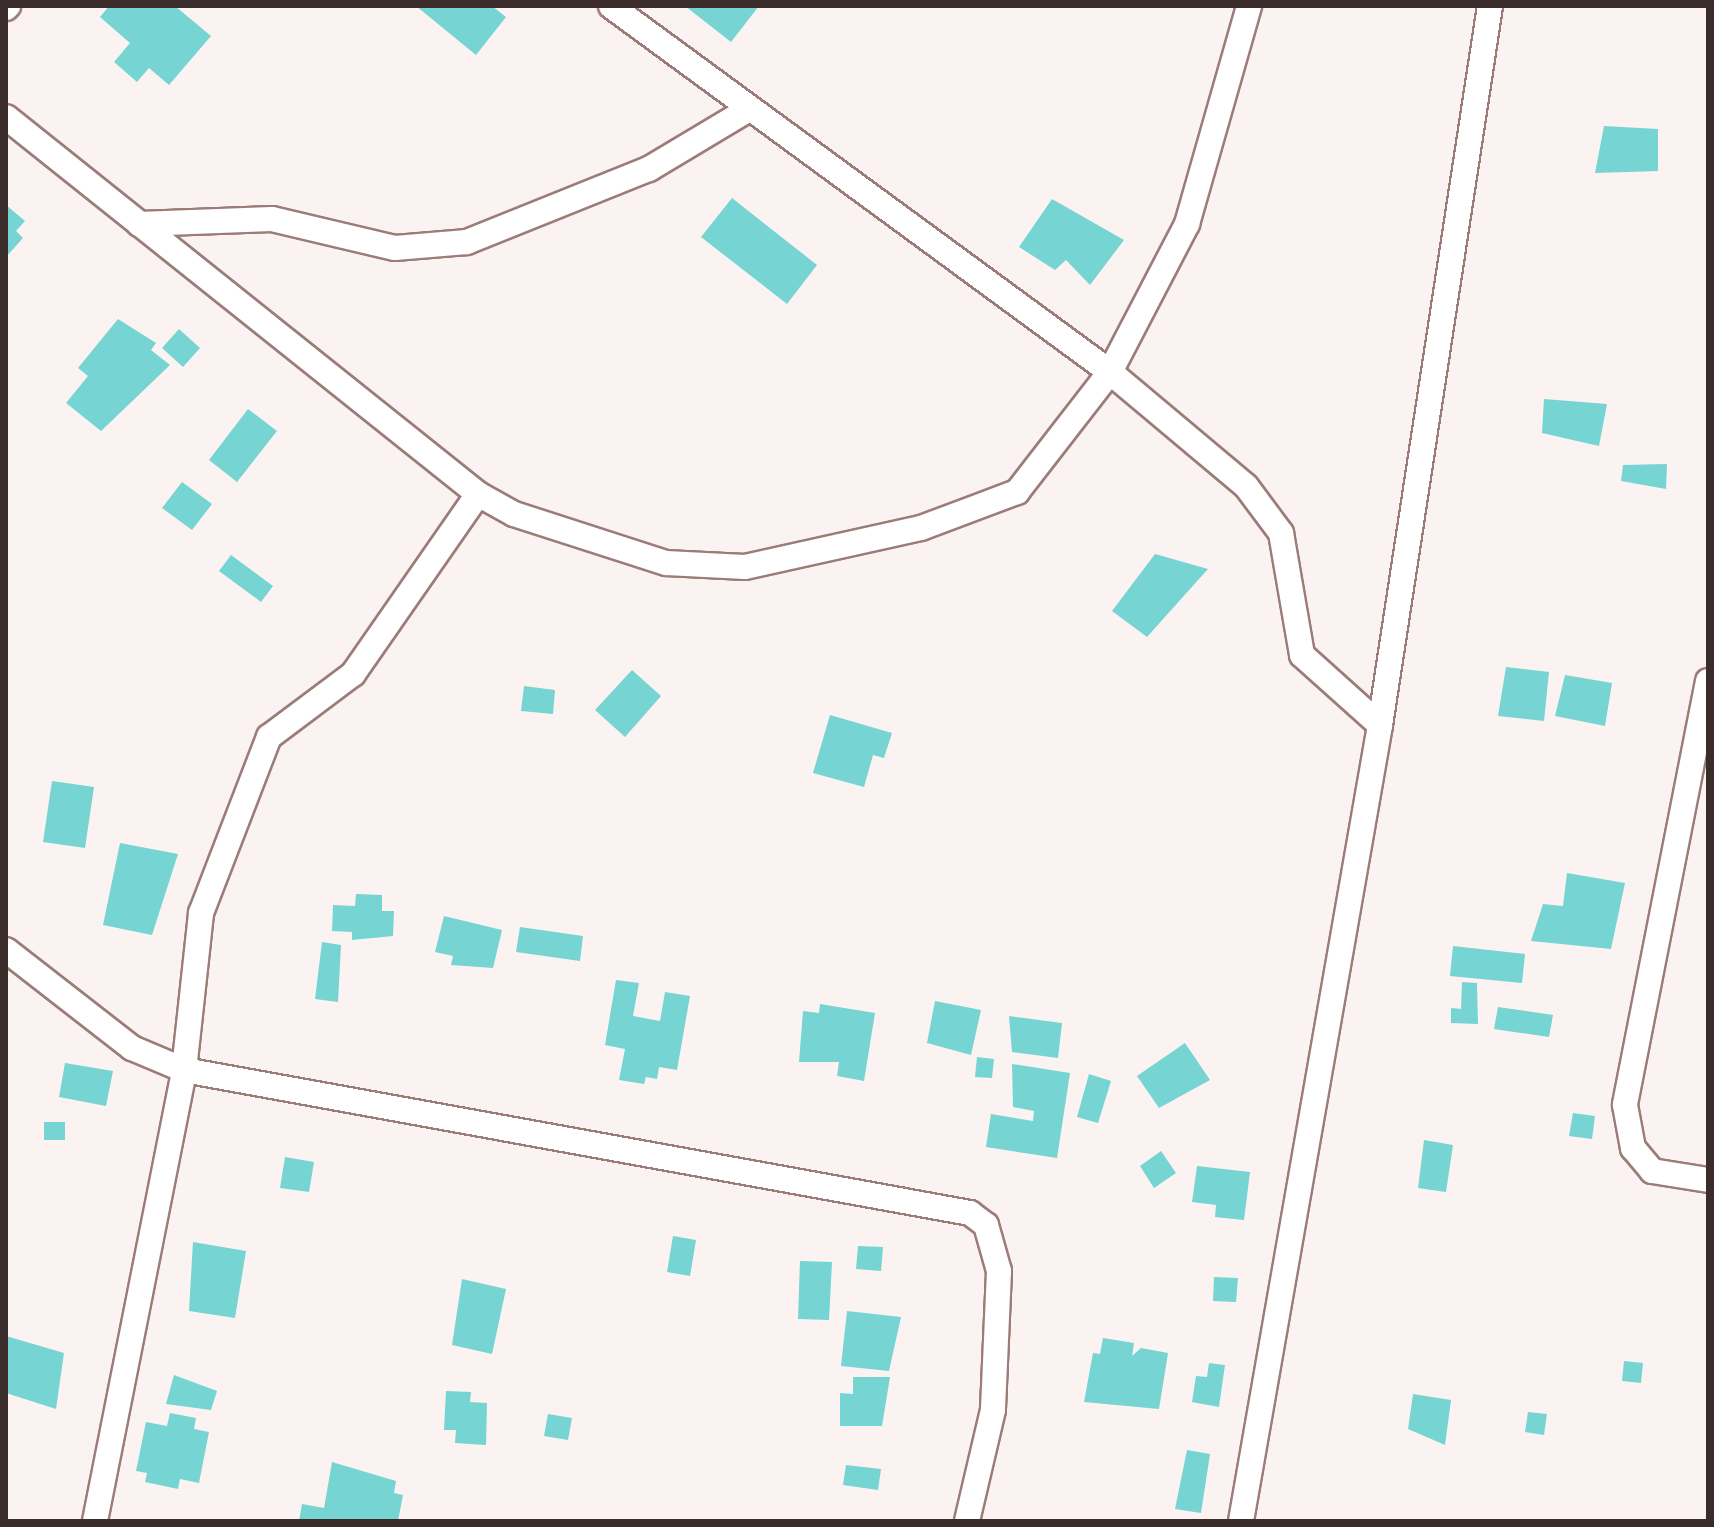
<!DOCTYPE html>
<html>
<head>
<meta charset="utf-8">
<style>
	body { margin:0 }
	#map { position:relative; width:1714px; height:1527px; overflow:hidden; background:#faf3f2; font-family:"Source Sans 3",sans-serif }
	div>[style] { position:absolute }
	.building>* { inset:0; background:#76d4d3 }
	.roads { filter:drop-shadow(2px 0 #9c7c78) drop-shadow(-2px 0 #9c7c78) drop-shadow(0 2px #9c7c78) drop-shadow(0 -2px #9c7c78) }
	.minor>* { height:24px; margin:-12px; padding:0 12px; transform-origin:12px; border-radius:12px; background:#fff }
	span { translate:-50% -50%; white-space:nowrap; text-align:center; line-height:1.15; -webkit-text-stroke:6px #fff; paint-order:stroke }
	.frame { position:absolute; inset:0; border:8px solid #392c2a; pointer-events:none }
</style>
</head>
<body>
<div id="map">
	<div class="building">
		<i style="clip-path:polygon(109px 6px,175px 6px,211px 36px,169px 85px,149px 68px,137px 82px,114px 62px,130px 43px,100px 17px)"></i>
		<i style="clip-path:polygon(416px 6px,492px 6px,506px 17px,476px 55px)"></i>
		<i style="clip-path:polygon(685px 6px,759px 6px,731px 42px)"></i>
		<i style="clip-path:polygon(1604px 126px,1658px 129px,1658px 171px,1595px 173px)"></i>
		<i style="clip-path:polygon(732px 198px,817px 265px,787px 304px,701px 237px)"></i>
		<i style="clip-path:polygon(1052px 199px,1124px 240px,1090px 285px,1066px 260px,1055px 270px,1019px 247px)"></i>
		<i style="clip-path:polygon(6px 205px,25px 221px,16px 231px,23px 238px,6px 257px)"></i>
		<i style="clip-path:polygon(118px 319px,156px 343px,151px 350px,170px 365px,101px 431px,66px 403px,88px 376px,78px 368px)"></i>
		<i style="clip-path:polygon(179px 329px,200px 348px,183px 367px,162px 348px)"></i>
		<i style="clip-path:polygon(1544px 399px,1607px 404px,1599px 446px,1542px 433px)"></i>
		<i style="clip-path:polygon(248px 409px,277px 431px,237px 482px,209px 460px)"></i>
		<i style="clip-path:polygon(1667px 464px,1666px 489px,1621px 481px,1623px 465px)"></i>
		<i style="clip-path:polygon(182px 482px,212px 504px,192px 530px,162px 508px)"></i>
		<i style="clip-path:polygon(1155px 554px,1208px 569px,1147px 637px,1112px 611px)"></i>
		<i style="clip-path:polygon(231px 555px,273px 586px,261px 602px,219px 571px)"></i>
		<i style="clip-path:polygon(1506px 667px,1549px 672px,1544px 721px,1498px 716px)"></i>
		<i style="clip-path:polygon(632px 670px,661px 696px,625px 737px,595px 710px)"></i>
		<i style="clip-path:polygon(1565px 675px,1612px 683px,1605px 726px,1555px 716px)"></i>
		<i style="clip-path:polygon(524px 686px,555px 690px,553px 714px,521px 711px)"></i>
		<i style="clip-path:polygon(830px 715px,892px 733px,884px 758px,873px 755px,864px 787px,813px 773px)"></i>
		<i style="clip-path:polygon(52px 781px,94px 787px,85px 848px,43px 842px)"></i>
		<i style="clip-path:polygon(120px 843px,178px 854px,152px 935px,103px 925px)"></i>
		<i style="clip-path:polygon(1567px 873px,1625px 883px,1611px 949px,1531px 941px,1543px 904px,1563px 906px)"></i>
		<i style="clip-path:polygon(356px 894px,382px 895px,382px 911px,394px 911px,393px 936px,352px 940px,352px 932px,332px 931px,333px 905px,355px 906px)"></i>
		<i style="clip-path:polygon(444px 916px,502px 930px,493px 968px,451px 965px,453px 956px,435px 952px)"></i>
		<i style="clip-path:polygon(520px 927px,583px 936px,580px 961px,516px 952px)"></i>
		<i style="clip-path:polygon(322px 942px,341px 945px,338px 1002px,315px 999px)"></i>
		<i style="clip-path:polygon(1453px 946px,1525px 954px,1522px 983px,1450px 976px)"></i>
		<i style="clip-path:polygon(616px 980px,639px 983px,633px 1016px,660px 1021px,665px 992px,690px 996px,677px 1070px,659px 1067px,657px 1079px,646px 1077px,644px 1084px,619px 1080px,625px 1049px,605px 1045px)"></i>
		<i style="clip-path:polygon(1462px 982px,1477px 983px,1478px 1024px,1451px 1023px,1451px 1008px,1461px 1009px)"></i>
		<i style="clip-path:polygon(935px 1001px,981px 1010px,971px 1055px,927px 1043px)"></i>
		<i style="clip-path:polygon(820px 1004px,875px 1013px,864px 1081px,837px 1076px,839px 1062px,799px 1062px,803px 1011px,819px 1013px)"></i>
		<i style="clip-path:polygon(1498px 1007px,1553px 1015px,1549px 1037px,1494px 1029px)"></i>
		<i style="clip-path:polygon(1009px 1016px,1062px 1023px,1058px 1058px,1012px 1052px)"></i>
		<i style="clip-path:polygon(1185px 1043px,1210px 1080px,1159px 1108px,1137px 1076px)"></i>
		<i style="clip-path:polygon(977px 1057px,994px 1059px,992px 1078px,975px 1077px)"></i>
		<i style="clip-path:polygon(65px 1063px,113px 1071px,106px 1106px,59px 1097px)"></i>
		<i style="clip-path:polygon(1012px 1064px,1070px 1073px,1057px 1158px,986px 1147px,991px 1114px,1033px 1121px,1034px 1111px,1013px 1107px)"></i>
		<i style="clip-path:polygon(1089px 1074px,1111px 1081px,1098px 1123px,1077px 1117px)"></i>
		<i style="clip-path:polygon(1573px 1113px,1595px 1116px,1592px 1139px,1569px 1136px)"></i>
		<i style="clip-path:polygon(44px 1122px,65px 1122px,65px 1140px,44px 1140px)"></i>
		<i style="clip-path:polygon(1424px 1140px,1453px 1145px,1446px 1192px,1418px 1188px)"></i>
		<i style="clip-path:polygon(1161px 1151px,1176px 1173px,1154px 1188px,1140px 1166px)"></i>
		<i style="clip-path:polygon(285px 1157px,314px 1162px,309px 1192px,280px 1188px)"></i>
		<i style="clip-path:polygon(1197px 1166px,1250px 1172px,1244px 1220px,1215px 1217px,1216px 1205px,1192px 1202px)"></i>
		<i style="clip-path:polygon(673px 1236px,696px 1240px,690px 1276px,667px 1272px)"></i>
		<i style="clip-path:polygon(193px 1242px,246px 1251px,235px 1318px,189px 1311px)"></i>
		<i style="clip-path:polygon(858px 1246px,883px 1247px,881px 1271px,856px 1269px)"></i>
		<i style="clip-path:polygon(800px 1261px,832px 1262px,829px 1320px,798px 1319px)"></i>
		<i style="clip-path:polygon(1214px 1277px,1238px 1278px,1236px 1302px,1213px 1301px)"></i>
		<i style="clip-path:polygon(462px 1279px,506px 1289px,492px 1354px,452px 1345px)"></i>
		<i style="clip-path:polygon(847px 1311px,901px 1317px,889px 1371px,841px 1366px)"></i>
		<i style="clip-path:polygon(6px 1336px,64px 1353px,56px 1409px,6px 1393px)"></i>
		<i style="clip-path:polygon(1103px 1338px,1134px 1343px,1132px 1356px,1141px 1348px,1168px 1353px,1159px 1409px,1084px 1402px,1093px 1353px,1100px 1354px)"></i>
		<i style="clip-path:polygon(1624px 1361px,1643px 1363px,1641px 1383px,1622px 1381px)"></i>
		<i style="clip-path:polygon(1209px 1363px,1225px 1365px,1219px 1407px,1192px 1402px,1196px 1376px,1207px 1377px)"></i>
		<i style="clip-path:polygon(174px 1375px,217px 1391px,211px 1410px,166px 1404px)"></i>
		<i style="clip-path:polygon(853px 1377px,890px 1377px,882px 1426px,840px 1426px,840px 1393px,853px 1394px)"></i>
		<i style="clip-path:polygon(446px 1391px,471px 1392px,470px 1402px,487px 1403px,486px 1445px,455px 1443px,456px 1430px,444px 1430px)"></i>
		<i style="clip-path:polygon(1413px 1394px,1451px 1400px,1445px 1445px,1408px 1429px)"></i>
		<i style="clip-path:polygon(1528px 1412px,1547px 1414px,1544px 1435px,1525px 1432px)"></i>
		<i style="clip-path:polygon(170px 1413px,196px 1418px,194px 1429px,209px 1432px,199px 1483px,180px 1479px,178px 1489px,145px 1482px,147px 1473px,136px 1471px,146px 1422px,167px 1426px)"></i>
		<i style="clip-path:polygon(548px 1414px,572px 1418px,568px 1440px,544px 1436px)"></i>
		<i style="clip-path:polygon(1187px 1450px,1210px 1454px,1201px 1513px,1175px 1509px)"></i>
		<i style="clip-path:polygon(332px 1462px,396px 1481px,394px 1493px,403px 1495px,398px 1521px,299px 1521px,302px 1504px,324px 1508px)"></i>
		<i style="clip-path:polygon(846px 1465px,881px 1469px,878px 1490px,843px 1485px)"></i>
	</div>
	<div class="roads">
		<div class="minor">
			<i style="left:611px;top:6px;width:619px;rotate:36.26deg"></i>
			<i style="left:1110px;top:372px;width:177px;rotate:40deg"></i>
			<i style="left:1246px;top:486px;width:59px;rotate:53.3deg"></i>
			<i style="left:1281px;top:533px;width:124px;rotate:80.2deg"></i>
			<i style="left:1302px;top:655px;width:105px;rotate:41.9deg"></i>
			<i style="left:6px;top:8px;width:3px;rotate:-45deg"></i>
			<i style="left:6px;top:117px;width:604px;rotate:38.62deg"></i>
			<i style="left:478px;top:494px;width:41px;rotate:29.1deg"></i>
			<i style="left:514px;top:514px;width:160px;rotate:17.9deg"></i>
			<i style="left:666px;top:563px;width:79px;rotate:2.9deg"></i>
			<i style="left:745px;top:567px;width:180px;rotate:-12.5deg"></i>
			<i style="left:921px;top:528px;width:103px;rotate:-20.6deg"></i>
			<i style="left:1017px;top:492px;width:152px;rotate:-52.2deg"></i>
			<i style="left:1110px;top:372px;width:167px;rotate:-62.5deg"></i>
			<i style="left:1187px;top:224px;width:227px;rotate:-74.1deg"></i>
			<i style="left:139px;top:224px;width:133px;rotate:-2.2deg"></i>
			<i style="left:272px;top:219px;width:126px;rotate:13.3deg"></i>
			<i style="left:395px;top:248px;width:72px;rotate:-4.8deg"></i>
			<i style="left:467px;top:242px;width:196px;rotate:-21.9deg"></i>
			<i style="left:649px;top:169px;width:113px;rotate:-30.9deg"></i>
			<i style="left:1708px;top:681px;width:432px;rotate:101.1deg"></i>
			<i style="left:1625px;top:1105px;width:44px;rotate:79.5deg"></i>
			<i style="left:1633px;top:1148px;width:30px;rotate:50deg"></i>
			<i style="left:1652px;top:1171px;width:57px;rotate:9.1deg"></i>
			<i style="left:6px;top:950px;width:160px;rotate:37.9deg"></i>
			<i style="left:132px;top:1048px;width:56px;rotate:22.9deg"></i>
			<i style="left:184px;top:1070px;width:799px;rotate:10.31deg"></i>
			<i style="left:970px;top:1213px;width:20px;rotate:37deg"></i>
			<i style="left:986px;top:1225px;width:48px;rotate:74.2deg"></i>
			<i style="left:999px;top:1271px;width:139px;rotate:92.5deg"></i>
			<i style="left:993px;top:1410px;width:114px;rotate:103.2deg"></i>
			<i style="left:95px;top:1521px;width:460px;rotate:-78.8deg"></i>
			<i style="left:184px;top:1070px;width:158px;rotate:-83.8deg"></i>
			<i style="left:201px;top:913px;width:189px;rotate:-68.9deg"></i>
			<i style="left:269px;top:737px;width:105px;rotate:-36.9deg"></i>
			<i style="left:353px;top:674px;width:219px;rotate:-55.2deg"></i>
			<i style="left:1241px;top:1521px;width:808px;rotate:-80.09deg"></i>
			<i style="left:1380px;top:725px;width:727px;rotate:-81.3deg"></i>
		</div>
	</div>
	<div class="frame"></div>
</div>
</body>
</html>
